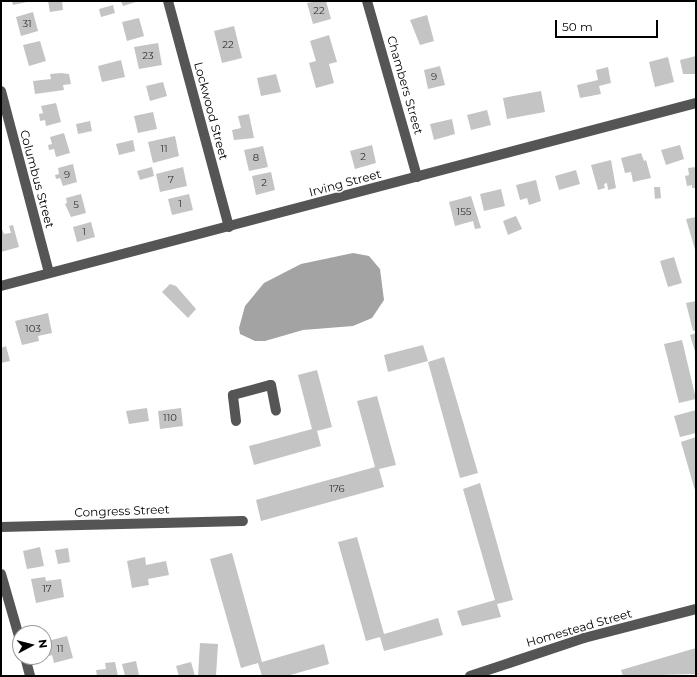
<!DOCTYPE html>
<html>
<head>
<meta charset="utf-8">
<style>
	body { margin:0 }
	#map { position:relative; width:697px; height:677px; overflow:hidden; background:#fff; font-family:Montserrat,sans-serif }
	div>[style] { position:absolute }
	.water>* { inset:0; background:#a3a3a3 }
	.building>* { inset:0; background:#c4c4c4 }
	.minor>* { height:10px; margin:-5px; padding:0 5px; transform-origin:5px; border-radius:5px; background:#555 }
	span { translate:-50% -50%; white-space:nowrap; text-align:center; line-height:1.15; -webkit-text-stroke:3px #fff; paint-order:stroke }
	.number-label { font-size:10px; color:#313131 }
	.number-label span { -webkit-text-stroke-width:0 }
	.street-label { font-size:12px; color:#000 }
	.frame { position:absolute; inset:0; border:2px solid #000; pointer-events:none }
	.north { position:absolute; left:12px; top:625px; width:40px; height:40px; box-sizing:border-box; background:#fff; border:1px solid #999; border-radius:50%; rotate:83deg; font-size:11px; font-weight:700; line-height:16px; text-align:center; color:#000 }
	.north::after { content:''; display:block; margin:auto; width:14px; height:18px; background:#000; clip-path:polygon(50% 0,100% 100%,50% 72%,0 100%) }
	.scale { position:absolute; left:555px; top:20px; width:103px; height:18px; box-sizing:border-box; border:2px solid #000; border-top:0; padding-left:5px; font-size:12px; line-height:14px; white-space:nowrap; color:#000; -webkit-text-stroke:3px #fff; paint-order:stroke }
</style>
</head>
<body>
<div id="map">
	<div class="water">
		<i style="clip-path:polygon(353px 253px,369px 256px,380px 269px,384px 300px,372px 318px,353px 326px,303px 330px,265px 341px,255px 341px,240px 334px,239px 328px,245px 306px,264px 283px,301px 264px)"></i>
	</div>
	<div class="building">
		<i style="clip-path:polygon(12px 1px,27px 1px,27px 2px,13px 5px)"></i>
		<i style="clip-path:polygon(48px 1px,62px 1px,63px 10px,50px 12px)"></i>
		<i style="clip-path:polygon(121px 1px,139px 1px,123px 6px)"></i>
		<i style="clip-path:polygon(317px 1px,326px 1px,331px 19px,313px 24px,307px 3px)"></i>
		<i style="clip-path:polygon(113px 5px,115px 13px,101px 17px,99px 9px)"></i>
		<i style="clip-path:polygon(33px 12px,38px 31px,21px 36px,16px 17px)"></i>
		<i style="clip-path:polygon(427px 15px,434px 41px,420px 45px,410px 20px)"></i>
		<i style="clip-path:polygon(139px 18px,144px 36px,127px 41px,122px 22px)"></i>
		<i style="clip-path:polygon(234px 26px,242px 58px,222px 63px,214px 31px)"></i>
		<i style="clip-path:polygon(329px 35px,337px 62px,329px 64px,334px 83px,316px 88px,309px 63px,316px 61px,310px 41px)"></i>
		<i style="clip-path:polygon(40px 41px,46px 61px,29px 66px,23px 45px)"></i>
		<i style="clip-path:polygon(158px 43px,162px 65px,139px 69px,134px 47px)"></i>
		<i style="clip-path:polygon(696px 56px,696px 74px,683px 74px,680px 60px)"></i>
		<i style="clip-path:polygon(668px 57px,674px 82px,655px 87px,649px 62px)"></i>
		<i style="clip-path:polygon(121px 60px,125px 77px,102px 82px,98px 66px)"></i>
		<i style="clip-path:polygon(440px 66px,445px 85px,428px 89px,424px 70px)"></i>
		<i style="clip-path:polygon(608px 67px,611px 83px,599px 86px,601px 94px,580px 98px,577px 85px,598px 80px,596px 70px)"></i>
		<i style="clip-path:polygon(61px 73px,69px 74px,71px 84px,63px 85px,64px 90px,35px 94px,33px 81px,51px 79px,50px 74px)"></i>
		<i style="clip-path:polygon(276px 74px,281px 92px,261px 96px,257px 78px)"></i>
		<i style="clip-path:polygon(163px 82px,167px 96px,150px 101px,146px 86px)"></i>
		<i style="clip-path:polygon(541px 91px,545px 112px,507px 119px,503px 98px)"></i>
		<i style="clip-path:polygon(56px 103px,61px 122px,46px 126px,45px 120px,40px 121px,39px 114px,43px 113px,41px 106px)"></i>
		<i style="clip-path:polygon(487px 110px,491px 125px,471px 130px,467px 115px)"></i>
		<i style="clip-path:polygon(153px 112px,157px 129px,138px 133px,134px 116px)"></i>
		<i style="clip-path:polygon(249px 114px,254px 138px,234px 140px,232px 130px,241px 128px,238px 116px)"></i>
		<i style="clip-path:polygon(452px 119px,455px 134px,434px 140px,430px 124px)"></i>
		<i style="clip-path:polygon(90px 121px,92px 131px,78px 134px,76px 124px)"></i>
		<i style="clip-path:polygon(64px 133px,70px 153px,56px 157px,54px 149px,49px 150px,48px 145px,52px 144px,50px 137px)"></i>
		<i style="clip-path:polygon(175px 136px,179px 156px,153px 163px,148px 142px)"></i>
		<i style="clip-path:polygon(133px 140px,135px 151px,119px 155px,116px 144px)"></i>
		<i style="clip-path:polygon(372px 145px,376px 163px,355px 169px,350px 151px)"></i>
		<i style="clip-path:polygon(680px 145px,684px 159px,666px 165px,661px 150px)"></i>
		<i style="clip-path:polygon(263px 146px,268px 167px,249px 171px,244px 150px)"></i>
		<i style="clip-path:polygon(641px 153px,644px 161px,646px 160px,651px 178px,633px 182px,631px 172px,625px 173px,621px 158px)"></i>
		<i style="clip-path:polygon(611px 160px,616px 188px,608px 190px,607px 183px,604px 184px,605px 188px,598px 190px,591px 165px)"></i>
		<i style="clip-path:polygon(73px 164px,77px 182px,63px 186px,60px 178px,56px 179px,55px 175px,59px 174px,58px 168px)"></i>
		<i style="clip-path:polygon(152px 167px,154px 176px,140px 180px,137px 171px)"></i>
		<i style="clip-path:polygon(183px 167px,187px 186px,160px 192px,156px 174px)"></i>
		<i style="clip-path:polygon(696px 167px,696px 188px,692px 188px,692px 185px,687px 186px,685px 176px,689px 175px,688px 168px)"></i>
		<i style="clip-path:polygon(576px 170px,580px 184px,559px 190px,555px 176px)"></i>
		<i style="clip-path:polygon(271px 172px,275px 190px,256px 195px,252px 176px)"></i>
		<i style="clip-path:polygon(536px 180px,541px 201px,529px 205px,527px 198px,520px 200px,516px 185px)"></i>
		<i style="clip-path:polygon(654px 187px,660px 187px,661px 198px,655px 199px)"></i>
		<i style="clip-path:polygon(501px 189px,505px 206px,484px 211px,480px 194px)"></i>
		<i style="clip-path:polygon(81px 194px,86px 213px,71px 217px,65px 204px,67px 203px,66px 198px)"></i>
		<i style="clip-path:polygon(189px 194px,193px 210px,172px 215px,168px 199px)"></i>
		<i style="clip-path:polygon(471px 196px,481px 228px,475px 229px,473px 221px,455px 226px,449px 202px)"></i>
		<i style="clip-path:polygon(516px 216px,522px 229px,508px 235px,503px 221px)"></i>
		<i style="clip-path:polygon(696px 217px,696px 253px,686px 219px)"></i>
		<i style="clip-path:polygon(91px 222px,95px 237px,77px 242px,73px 227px)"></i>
		<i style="clip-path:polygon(13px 225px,19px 247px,1px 252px,1px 227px,4px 234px,11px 233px,9px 226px)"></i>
		<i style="clip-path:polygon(674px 257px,682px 283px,668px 287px,660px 261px)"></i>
		<i style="clip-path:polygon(170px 284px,176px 286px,196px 309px,188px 318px,162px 292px)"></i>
		<i style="clip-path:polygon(696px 301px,696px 330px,693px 331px,686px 303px)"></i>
		<i style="clip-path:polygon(48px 313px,52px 333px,38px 336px,39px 341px,22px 345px,15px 321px)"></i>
		<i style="clip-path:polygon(696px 333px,696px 355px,690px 335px)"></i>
		<i style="clip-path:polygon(682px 340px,696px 399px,679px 403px,664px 344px)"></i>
		<i style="clip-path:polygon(423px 345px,428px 361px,388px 372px,384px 355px)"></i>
		<i style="clip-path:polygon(6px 346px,10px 361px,1px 363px,1px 348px)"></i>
		<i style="clip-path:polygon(444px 357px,478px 473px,460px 478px,428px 362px)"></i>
		<i style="clip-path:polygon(317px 370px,332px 427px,317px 431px,321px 446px,254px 465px,249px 446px,312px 429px,298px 375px)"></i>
		<i style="clip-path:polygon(377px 396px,396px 465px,379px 469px,384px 487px,261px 521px,256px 500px,375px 467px,357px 401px)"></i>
		<i style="clip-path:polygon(147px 408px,149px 421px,129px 424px,126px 411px)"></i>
		<i style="clip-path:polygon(181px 408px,183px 426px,160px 429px,158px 411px)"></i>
		<i style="clip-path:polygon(696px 410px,696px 433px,680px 437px,674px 416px)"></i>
		<i style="clip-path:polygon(696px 437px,696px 494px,681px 442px)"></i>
		<i style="clip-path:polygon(480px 483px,513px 600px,497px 604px,501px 617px,462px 626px,457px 611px,495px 600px,463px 489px)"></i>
		<i style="clip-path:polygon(357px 537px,384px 634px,438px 618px,443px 635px,384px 651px,380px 637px,366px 641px,338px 542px)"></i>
		<i style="clip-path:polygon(40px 547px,44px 566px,27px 569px,23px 551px)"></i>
		<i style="clip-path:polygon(68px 548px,70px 562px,58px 564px,55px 550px)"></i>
		<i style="clip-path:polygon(232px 553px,262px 662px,324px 644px,329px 664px,287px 676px,262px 676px,258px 663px,241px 668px,210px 559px)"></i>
		<i style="clip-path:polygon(145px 557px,146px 565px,166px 561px,169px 575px,148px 579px,149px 585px,132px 588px,127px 561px)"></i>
		<i style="clip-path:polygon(45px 577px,46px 581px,61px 579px,64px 597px,36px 603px,31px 579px)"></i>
		<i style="clip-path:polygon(67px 636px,73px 658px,54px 663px,52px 655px,49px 656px,48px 641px)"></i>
		<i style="clip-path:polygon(200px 643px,218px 644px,216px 676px,198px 676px)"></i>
		<i style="clip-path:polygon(696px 648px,696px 674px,623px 676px,621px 670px)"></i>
		<i style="clip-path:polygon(136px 661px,139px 675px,125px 676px,122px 664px)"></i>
		<i style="clip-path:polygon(115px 662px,118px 676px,97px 676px,96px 670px,106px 669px,105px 663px)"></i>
		<i style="clip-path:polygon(191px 662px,195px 676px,179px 676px,176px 666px)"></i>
	</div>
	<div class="minor">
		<i style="left:168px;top:1px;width:234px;rotate:74.9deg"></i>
		<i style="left:367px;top:1px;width:183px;rotate:74.1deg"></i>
		<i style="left:1px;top:91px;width:188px;rotate:75.2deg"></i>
		<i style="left:1px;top:286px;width:719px;rotate:-14.75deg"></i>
		<i style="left:236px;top:421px;width:26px;rotate:-97deg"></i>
		<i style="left:233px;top:395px;width:39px;rotate:-15deg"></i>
		<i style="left:271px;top:385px;width:26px;rotate:79deg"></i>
		<i style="left:1px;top:527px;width:242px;rotate:-1.4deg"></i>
		<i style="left:1px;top:574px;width:69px;rotate:73.9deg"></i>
		<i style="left:25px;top:657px;width:20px;rotate:75deg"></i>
		<i style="left:470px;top:676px;width:120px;rotate:-18.4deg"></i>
		<i style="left:584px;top:638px;width:116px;rotate:-14.5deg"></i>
	</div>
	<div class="number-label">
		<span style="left:319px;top:11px">22</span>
		<span style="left:27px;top:24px">31</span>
		<span style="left:228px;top:45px">22</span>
		<span style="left:148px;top:56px">23</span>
		<span style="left:434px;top:77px">9</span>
		<span style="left:164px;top:149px">11</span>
		<span style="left:363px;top:157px">2</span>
		<span style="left:256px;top:158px">8</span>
		<span style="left:67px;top:175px">9</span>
		<span style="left:171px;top:180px">7</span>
		<span style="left:264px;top:183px">2</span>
		<span style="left:180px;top:204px">1</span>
		<span style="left:76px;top:205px">5</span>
		<span style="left:464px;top:212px">155</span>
		<span style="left:84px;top:232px">1</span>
		<span style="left:33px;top:329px">103</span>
		<span style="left:170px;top:418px">110</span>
		<span style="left:337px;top:489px">176</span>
		<span style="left:47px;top:589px">17</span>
		<span style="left:60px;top:649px">11</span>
	</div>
	<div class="street-label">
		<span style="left:405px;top:85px;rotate:74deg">Chambers Street</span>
		<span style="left:211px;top:111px;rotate:75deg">Lockwood Street</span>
		<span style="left:37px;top:179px;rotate:75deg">Columbus Street</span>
		<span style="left:345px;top:183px;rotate:-15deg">Irving Street</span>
		<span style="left:122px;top:511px;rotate:-2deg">Congress Street</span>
		<span style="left:579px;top:628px;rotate:-16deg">Homestead Street</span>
	</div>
	<div class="frame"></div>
	<div class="north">N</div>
	<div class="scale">50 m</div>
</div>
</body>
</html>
